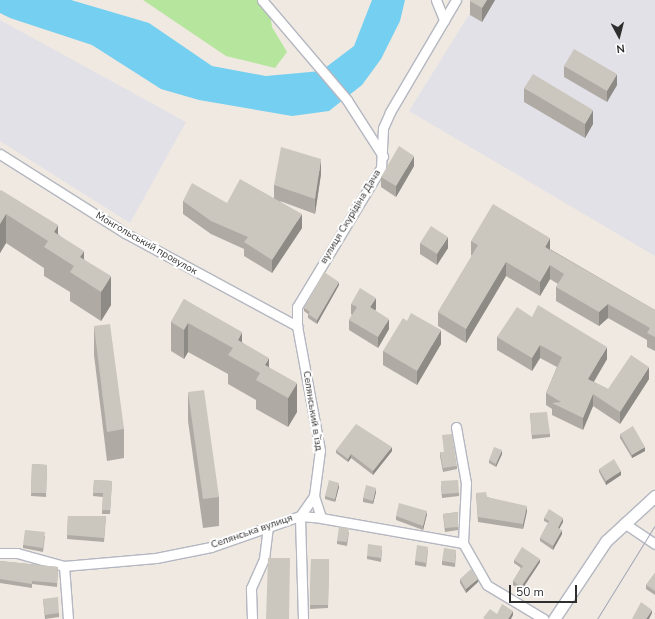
<!DOCTYPE html>
<html>
<head>
<meta charset="utf-8">
<style>
	body { margin:0 }
	#map { position:relative; width:655px; height:619px; overflow:hidden; background:#efe9e1; font-family:"Nunito Sans",sans-serif }
	div>[style] { position:absolute }
	.industrial>* { inset:0; background:#e3e1e8 }
	.green>* { inset:0; background:#b6e59e }
	.water>* { inset:0; background:#75cff0 }
	.roads { filter:drop-shadow(1px 0 #b4b7c1) drop-shadow(-1px 0 #b4b7c1) drop-shadow(0 1px #b4b7c1) drop-shadow(0 -1px #b4b7c1) }
	.minor>* { height:9px; margin:-4.5px; padding:0 4.5px; transform-origin:4.5px; border-radius:4.5px; background:#fff }
	.tertiary>* { height:11px; margin:-5.5px; padding:0 5.5px; transform-origin:5.5px; border-radius:5.5px; background:#fff }
	.tram>* { height:1px; margin:-0.5px; padding:0 0.5px; transform-origin:0.5px; border-radius:0.5px; background:#a3a6b8 }
	.wall>* { inset:0; background:#afaba4 }
	.shaded-wall>* { inset:0; background:#8e8b86 }
	.building>* { inset:0; background:#cbc7bf }
	span { translate:-50% -50%; white-space:nowrap; text-align:center; line-height:1.15; -webkit-text-stroke:4px #fff; paint-order:stroke }
	.street-label { font-size:10px; color:#2e2e2e }
	.north { position:absolute; left:599px; top:16px; width:40px; height:40px; -webkit-text-stroke:3px #fff; paint-order:stroke; rotate:173deg; font-size:11px; font-weight:700; line-height:16px; text-align:center; color:#2e2e2e }
	.north::after { content:''; display:block; margin:auto; width:14px; height:18px; background:#2e2e2e; clip-path:polygon(50% 0,100% 100%,50% 72%,0 100%) }
	.scale { position:absolute; left:509px; top:585px; width:68px; height:18px; box-sizing:border-box; border:2px solid #2e2e2e; border-top:0; padding-left:5px; font-size:12px; line-height:14px; white-space:nowrap; color:#2e2e2e; -webkit-text-stroke:3px #fff; paint-order:stroke }
</style>
</head>
<body>
<div id="map">
	<div class="industrial">
		<i style="clip-path:polygon(478px 0,655px 0,655px 256px,409px 111px)"></i>
		<i style="clip-path:polygon(0 20px,186px 122px,130px 223px,0 141px)"></i>
	</div>
	<div class="green">
		<i style="clip-path:polygon(143px 0,268px 0,272px 27px,287px 52px,275px 68px,226px 56px)"></i>
	</div>
	<div class="water">
		<i style="clip-path:polygon(0 0,71px 0,149px 23px,212px 66px,266px 76px,321px 71px,354px 46px,372px 0,405px 0,400px 21px,381px 59px,362px 85px,329px 111px,292px 116px,199px 100px,161px 89px,92px 45px,10px 18px,0 13px)"></i>
	</div>
	<div class="roads">
		<div class="minor">
			<i style="left:262px;top:0;width:131px;rotate:49.6deg"></i>
			<i style="left:347px;top:100px;width:67px;rotate:57.3deg"></i>
			<i style="left:436px;top:0;width:22px;rotate:68deg"></i>
			<i style="left:0;top:154px;width:148px;rotate:32.3deg"></i>
			<i style="left:125px;top:233px;width:196px;rotate:28.4deg"></i>
			<i style="left:456px;top:427px;width:57px;rotate:79.9deg"></i>
			<i style="left:466px;top:483px;width:60px;rotate:92.9deg"></i>
			<i style="left:314px;top:496px;width:23px;rotate:72deg"></i>
			<i style="left:624px;top:523px;width:37px;rotate:34deg"></i>
			<i style="left:0;top:553px;width:17px"></i>
			<i style="left:17px;top:553px;width:49px;rotate:15.5deg"></i>
			<i style="left:64px;top:566px;width:92px;rotate:-5deg"></i>
			<i style="left:156px;top:558px;width:56px;rotate:-11.3deg"></i>
			<i style="left:211px;top:547px;width:94px;rotate:-19.2deg"></i>
			<i style="left:300px;top:516px;width:21px;rotate:5deg"></i>
			<i style="left:321px;top:518px;width:144px;rotate:10deg"></i>
			<i style="left:463px;top:543px;width:48px;rotate:60.3deg"></i>
			<i style="left:487px;top:585px;width:66px;rotate:30.8deg"></i>
			<i style="left:64px;top:566px;width:53px;rotate:85.7deg"></i>
			<i style="left:252px;top:619px;width:31px;rotate:-92deg"></i>
			<i style="left:251px;top:588px;width:32px;rotate:-66deg"></i>
			<i style="left:264px;top:559px;width:31px;rotate:-83deg"></i>
			<i style="left:303px;top:619px;width:103px;rotate:-91.7deg"></i>
			<i style="left:300px;top:516px;width:24px;rotate:-55deg"></i>
			<i style="left:314px;top:496px;width:46px;rotate:-82.6deg"></i>
			<i style="left:320px;top:450px;width:126px;rotate:-100.5deg"></i>
			<i style="left:297px;top:326px;width:19px;rotate:-90deg"></i>
			<i style="left:297px;top:307px;width:162px;rotate:-58.9deg"></i>
			<i style="left:381px;top:168px;width:40px;rotate:-87.1deg"></i>
			<i style="left:383px;top:128px;width:17px;rotate:-66deg"></i>
			<i style="left:390px;top:112px;width:130px;rotate:-59.5deg"></i>
		</div>
		<div class="tertiary">
			<i style="left:554px;top:619px;width:94px;rotate:-56.3deg"></i>
			<i style="left:606px;top:541px;width:67px;rotate:-42.6deg"></i>
		</div>
	</div>
	<div class="tram">
		<i style="left:597px;top:619px;width:110px;rotate:-58.3deg"></i>
	</div>
	<div class="wall">
		<i style="clip-path:polygon(470px 0,495px 0,482px 22px,470px 15px)"></i>
		<i style="clip-path:polygon(564px 66px,617px 85px,607px 102px,564px 77px)"></i>
		<i style="clip-path:polygon(524px 88px,593px 124px,585px 138px,524px 102px)"></i>
		<i style="clip-path:polygon(414px 166px,396px 197px,381px 187px,381px 177px)"></i>
		<i style="clip-path:polygon(321px 174px,315px 214px,280px 201px,302px 228px,272px 273px,244px 256px,244px 249px,211px 234px,183px 214px,183px 201px,227px 203px,274px 198px,274px 185px)"></i>
		<i style="clip-path:polygon(0 191px,58px 234px,84px 259px,111px 305px,101px 321px,70px 301px,70px 292px,44px 276px,44px 268px,6px 243px,0 253px)"></i>
		<i style="clip-path:polygon(471px 241px,550px 249px,655px 310px,655px 351px,647px 347px,647px 340px,608px 318px,599px 326px,556px 301px,556px 287px,558px 284px,550px 279px,540px 296px,506px 276px,466px 343px,438px 326px,438px 312px,472px 256px,471px 255px)"></i>
		<i style="clip-path:polygon(420px 243px,448px 248px,437px 265px,420px 254px)"></i>
		<i style="clip-path:polygon(339px 285px,317px 324px,308px 318px,308px 314px,304px 311px,304px 308px)"></i>
		<i style="clip-path:polygon(184px 299px,242px 342px,269px 367px,297px 412px,288px 427px,256px 409px,256px 400px,228px 384px,228px 374px,188px 352px,184px 359px,171px 351px,171px 322px)"></i>
		<i style="clip-path:polygon(351px 304px,376px 309px,375px 310px,389px 329px,378px 348px,349px 330px,349px 320px,352px 315px,351px 314px)"></i>
		<i style="clip-path:polygon(532px 317px,607px 359px,594px 382px,608px 389px,649px 379px,620px 424px,593px 406px,583px 430px,552px 415px,552px 409px,546px 405px,546px 393px,557px 367px,540px 358px,532px 371px,497px 350px,497px 337px)"></i>
		<i style="clip-path:polygon(94px 326px,124px 429px,124px 458px,107px 461px,94px 355px)"></i>
		<i style="clip-path:polygon(441px 344px,417px 385px,383px 365px,383px 351px)"></i>
		<i style="clip-path:polygon(188px 392px,219px 497px,219px 526px,203px 528px,188px 421px)"></i>
		<i style="clip-path:polygon(530px 413px,550px 434px,550px 437px,532px 439px)"></i>
		<i style="clip-path:polygon(620px 434px,645px 451px,632px 458px,620px 438px)"></i>
		<i style="clip-path:polygon(336px 450px,392px 451px,373px 475px,351px 458px,348px 462px,336px 453px)"></i>
		<i style="clip-path:polygon(440px 452px,457px 466px,457px 469px,443px 472px,440px 456px)"></i>
		<i style="clip-path:polygon(502px 454px,496px 467px,489px 463px,489px 460px)"></i>
		<i style="clip-path:polygon(32px 464px,47px 465px,46px 497px,31px 496px)"></i>
		<i style="clip-path:polygon(599px 469px,621px 475px,606px 485px,599px 472px)"></i>
		<i style="clip-path:polygon(94px 480px,112px 481px,110px 514px,102px 514px,103px 497px,93px 496px)"></i>
		<i style="clip-path:polygon(441px 485px,459px 493px,459px 496px,442px 498px)"></i>
		<i style="clip-path:polygon(339px 487px,335px 502px,325px 499px,325px 496px)"></i>
		<i style="clip-path:polygon(376px 492px,373px 504px,363px 502px,363px 498px)"></i>
		<i style="clip-path:polygon(476px 493px,527px 511px,523px 529px,478px 522px)"></i>
		<i style="clip-path:polygon(458px 512px,458px 530px,445px 532px,443px 514px)"></i>
		<i style="clip-path:polygon(427px 514px,423px 530px,396px 520px,396px 516px)"></i>
		<i style="clip-path:polygon(68px 516px,106px 516px,104px 542px,67px 539px)"></i>
		<i style="clip-path:polygon(544px 518px,563px 522px,559px 529px,562px 534px,553px 550px,540px 541px,540px 538px,548px 523px,544px 521px)"></i>
		<i style="clip-path:polygon(349px 532px,347px 546px,337px 544px,337px 541px)"></i>
		<i style="clip-path:polygon(45px 536px,43px 552px,23px 548px,23px 545px)"></i>
		<i style="clip-path:polygon(382px 550px,381px 562px,367px 559px,367px 556px)"></i>
		<i style="clip-path:polygon(428px 550px,426px 567px,415px 565px,415px 561px)"></i>
		<i style="clip-path:polygon(456px 553px,455px 567px,442px 565px,442px 561px)"></i>
		<i style="clip-path:polygon(311px 559px,329px 559px,328px 608px,310px 609px)"></i>
		<i style="clip-path:polygon(514px 560px,540px 562px,521px 591px,513px 585px,513px 581px,521px 568px,514px 563px)"></i>
		<i style="clip-path:polygon(0 561px,58px 567px,57px 587px,32px 584px,32px 588px,0 583px)"></i>
		<i style="clip-path:polygon(655px 573px,655px 595px,646px 589px,646px 585px)"></i>
		<i style="clip-path:polygon(460px 579px,478px 582px,466px 593px,460px 583px)"></i>
		<i style="clip-path:polygon(43px 599px,59px 613px,59px 617px,45px 619px)"></i>
	</div>
	<div class="shaded-wall">
		<i style="clip-path:polygon(487px 0,495px 0,482px 22px,482px 8px)"></i>
		<i style="clip-path:polygon(617px 74px,617px 85px,607px 102px,607px 91px)"></i>
		<i style="clip-path:polygon(593px 110px,593px 124px,585px 138px,585px 124px)"></i>
		<i style="clip-path:polygon(414px 156px,414px 166px,396px 197px,396px 186px)"></i>
		<i style="clip-path:polygon(321px 159px,321px 174px,315px 214px,315px 199px)"></i>
		<i style="clip-path:polygon(6px 214px,6px 243px,0 253px,0 224px)"></i>
		<i style="clip-path:polygon(302px 214px,302px 228px,272px 273px,272px 260px)"></i>
		<i style="clip-path:polygon(58px 225px,58px 254px,54px 232px)"></i>
		<i style="clip-path:polygon(448px 237px,448px 248px,437px 265px,437px 254px)"></i>
		<i style="clip-path:polygon(550px 238px,550px 252px,545px 247px)"></i>
		<i style="clip-path:polygon(84px 251px,84px 280px,80px 257px)"></i>
		<i style="clip-path:polygon(506px 262px,506px 276px,466px 343px,466px 329px)"></i>
		<i style="clip-path:polygon(550px 265px,550px 279px,540px 296px,540px 282px)"></i>
		<i style="clip-path:polygon(111px 276px,111px 305px,101px 321px,101px 292px)"></i>
		<i style="clip-path:polygon(339px 282px,339px 285px,317px 324px,317px 320px)"></i>
		<i style="clip-path:polygon(376px 298px,376px 309px,370px 318px,370px 307px)"></i>
		<i style="clip-path:polygon(608px 304px,608px 318px,599px 326px,599px 312px)"></i>
		<i style="clip-path:polygon(389px 319px,389px 329px,378px 348px,378px 337px)"></i>
		<i style="clip-path:polygon(188px 323px,188px 352px,184px 359px,184px 330px)"></i>
		<i style="clip-path:polygon(441px 330px,441px 344px,417px 385px,417px 371px)"></i>
		<i style="clip-path:polygon(242px 332px,242px 361px,238px 340px)"></i>
		<i style="clip-path:polygon(540px 345px,540px 358px,532px 371px,532px 358px)"></i>
		<i style="clip-path:polygon(607px 347px,607px 359px,588px 391px,588px 379px)"></i>
		<i style="clip-path:polygon(269px 358px,269px 387px,265px 365px)"></i>
		<i style="clip-path:polygon(649px 367px,649px 379px,620px 424px,620px 412px)"></i>
		<i style="clip-path:polygon(297px 383px,297px 412px,288px 427px,288px 398px)"></i>
		<i style="clip-path:polygon(593px 394px,593px 406px,583px 430px,583px 418px)"></i>
		<i style="clip-path:polygon(392px 447px,392px 451px,373px 475px,373px 471px)"></i>
		<i style="clip-path:polygon(645px 447px,645px 451px,632px 458px,632px 455px)"></i>
		<i style="clip-path:polygon(502px 450px,502px 454px,496px 467px,496px 464px)"></i>
		<i style="clip-path:polygon(351px 454px,351px 458px,348px 462px,348px 459px)"></i>
		<i style="clip-path:polygon(621px 471px,621px 475px,606px 485px,606px 481px)"></i>
		<i style="clip-path:polygon(339px 483px,339px 487px,335px 502px,335px 499px)"></i>
		<i style="clip-path:polygon(376px 488px,376px 492px,373px 504px,373px 501px)"></i>
		<i style="clip-path:polygon(527px 506px,527px 511px,523px 529px,523px 524px)"></i>
		<i style="clip-path:polygon(427px 511px,427px 514px,423px 530px,423px 526px)"></i>
		<i style="clip-path:polygon(563px 518px,563px 522px,558px 531px,558px 528px)"></i>
		<i style="clip-path:polygon(562px 530px,562px 534px,553px 550px,553px 546px)"></i>
		<i style="clip-path:polygon(540px 559px,540px 562px,521px 591px,521px 587px)"></i>
		<i style="clip-path:polygon(478px 579px,478px 582px,466px 593px,466px 589px)"></i>
		<i style="clip-path:polygon(652px 610px,652px 613px,649px 619px,646px 619px)"></i>
		<i style="clip-path:polygon(513px 611px,513px 615px,511px 619px,508px 619px)"></i>
	</div>
	<div class="building">
		<i style="clip-path:polygon(470px 0,487px 0,482px 8px,470px 1px)"></i>
		<i style="clip-path:polygon(574px 49px,617px 74px,607px 91px,564px 66px)"></i>
		<i style="clip-path:polygon(533px 74px,593px 110px,585px 124px,524px 88px)"></i>
		<i style="clip-path:polygon(399px 146px,414px 156px,396px 186px,381px 177px)"></i>
		<i style="clip-path:polygon(281px 147px,321px 159px,315px 199px,274px 185px)"></i>
		<i style="clip-path:polygon(240px 179px,302px 214px,272px 260px,244px 242px,248px 237px,211px 221px,183px 201px,192px 183px,227px 203px)"></i>
		<i style="clip-path:polygon(1px 190px,58px 225px,54px 232px,84px 251px,80px 257px,111px 276px,101px 292px,70px 272px,74px 266px,44px 247px,48px 241px,6px 214px,0 224px,0 191px)"></i>
		<i style="clip-path:polygon(493px 204px,550px 238px,545px 247px,655px 310px,655px 337px,647px 333px,650px 328px,608px 304px,599px 312px,556px 287px,564px 274px,550px 265px,540px 282px,506px 262px,466px 329px,438px 312px,478px 245px,471px 241px)"></i>
		<i style="clip-path:polygon(431px 226px,448px 237px,437px 254px,420px 243px)"></i>
		<i style="clip-path:polygon(324px 272px,339px 282px,317px 320px,308px 314px,310px 312px,304px 308px)"></i>
		<i style="clip-path:polygon(360px 288px,376px 298px,370px 307px,389px 319px,378px 337px,349px 320px,357px 307px,351px 304px)"></i>
		<i style="clip-path:polygon(184px 299px,242px 332px,238px 340px,269px 358px,265px 365px,297px 383px,288px 398px,256px 380px,260px 373px,228px 355px,233px 348px,188px 323px,184px 330px,171px 322px)"></i>
		<i style="clip-path:polygon(538px 305px,607px 347px,588px 379px,608px 389px,631px 355px,649px 367px,620px 412px,593px 394px,583px 418px,552px 403px,561px 402px,546px 393px,562px 357px,540px 345px,532px 358px,497px 337px,517px 307px,532px 317px)"></i>
		<i style="clip-path:polygon(411px 313px,441px 330px,417px 371px,383px 351px,403px 318px,407px 321px)"></i>
		<i style="clip-path:polygon(110px 324px,124px 429px,107px 432px,94px 326px)"></i>
		<i style="clip-path:polygon(204px 390px,219px 497px,203px 499px,188px 392px)"></i>
		<i style="clip-path:polygon(547px 412px,550px 434px,532px 435px,530px 413px)"></i>
		<i style="clip-path:polygon(356px 424px,392px 447px,373px 471px,351px 454px,348px 459px,336px 450px)"></i>
		<i style="clip-path:polygon(633px 426px,645px 447px,632px 455px,620px 434px)"></i>
		<i style="clip-path:polygon(452px 434px,457px 466px,443px 468px,440px 452px,444px 452px,442px 435px)"></i>
		<i style="clip-path:polygon(494px 447px,502px 450px,496px 464px,489px 460px)"></i>
		<i style="clip-path:polygon(614px 459px,621px 471px,606px 481px,599px 469px)"></i>
		<i style="clip-path:polygon(32px 464px,47px 465px,46px 493px,31px 493px)"></i>
		<i style="clip-path:polygon(94px 480px,112px 481px,110px 510px,102px 510px,103px 493px,93px 493px)"></i>
		<i style="clip-path:polygon(329px 480px,339px 483px,335px 499px,325px 496px)"></i>
		<i style="clip-path:polygon(458px 480px,459px 493px,442px 494px,441px 481px)"></i>
		<i style="clip-path:polygon(366px 485px,376px 488px,373px 501px,363px 498px)"></i>
		<i style="clip-path:polygon(486px 492px,487px 497px,527px 506px,523px 524px,478px 517px,476px 493px)"></i>
		<i style="clip-path:polygon(399px 503px,427px 511px,423px 526px,396px 516px)"></i>
		<i style="clip-path:polygon(549px 509px,563px 518px,558px 528px,562px 530px,553px 546px,540px 538px,549px 521px,544px 518px)"></i>
		<i style="clip-path:polygon(458px 512px,458px 527px,445px 528px,443px 514px)"></i>
		<i style="clip-path:polygon(68px 516px,106px 516px,104px 538px,67px 535px)"></i>
		<i style="clip-path:polygon(339px 527px,349px 528px,347px 542px,337px 541px)"></i>
		<i style="clip-path:polygon(25px 530px,45px 532px,43px 548px,23px 545px)"></i>
		<i style="clip-path:polygon(368px 544px,382px 546px,381px 558px,367px 556px)"></i>
		<i style="clip-path:polygon(417px 545px,428px 547px,426px 563px,415px 561px)"></i>
		<i style="clip-path:polygon(522px 547px,540px 559px,521px 587px,513px 581px,523px 566px,514px 560px)"></i>
		<i style="clip-path:polygon(444px 548px,456px 550px,455px 563px,442px 561px)"></i>
		<i style="clip-path:polygon(268px 558px,290px 558px,289px 619px,266px 619px)"></i>
		<i style="clip-path:polygon(311px 559px,329px 559px,328px 605px,310px 605px)"></i>
		<i style="clip-path:polygon(0 561px,58px 567px,57px 583px,32px 581px,32px 584px,0 579px)"></i>
		<i style="clip-path:polygon(471px 569px,478px 579px,466px 589px,460px 579px)"></i>
		<i style="clip-path:polygon(655px 573px,655px 591px,646px 585px)"></i>
		<i style="clip-path:polygon(58px 597px,59px 613px,45px 615px,43px 599px)"></i>
		<i style="clip-path:polygon(641px 602px,652px 610px,646px 619px,632px 619px)"></i>
		<i style="clip-path:polygon(502px 604px,513px 611px,508px 619px,485px 619px,483px 618px,490px 609px,497px 614px)"></i>
	</div>
	<div class="street-label">
		<span style="left:351px;top:217px;rotate:-59deg">вулиця Скурідіна Дача</span>
		<span style="left:146px;top:244px;rotate:30deg">Монгольський провулок</span>
		<span style="left:312px;top:411px;rotate:81deg">Селянський вʼїзд</span>
		<span style="left:252px;top:532px;rotate:-19deg">Селянська вулиця</span>
	</div>
	<div class="north">N</div>
	<div class="scale">50 m</div>
</div>
</body>
</html>
